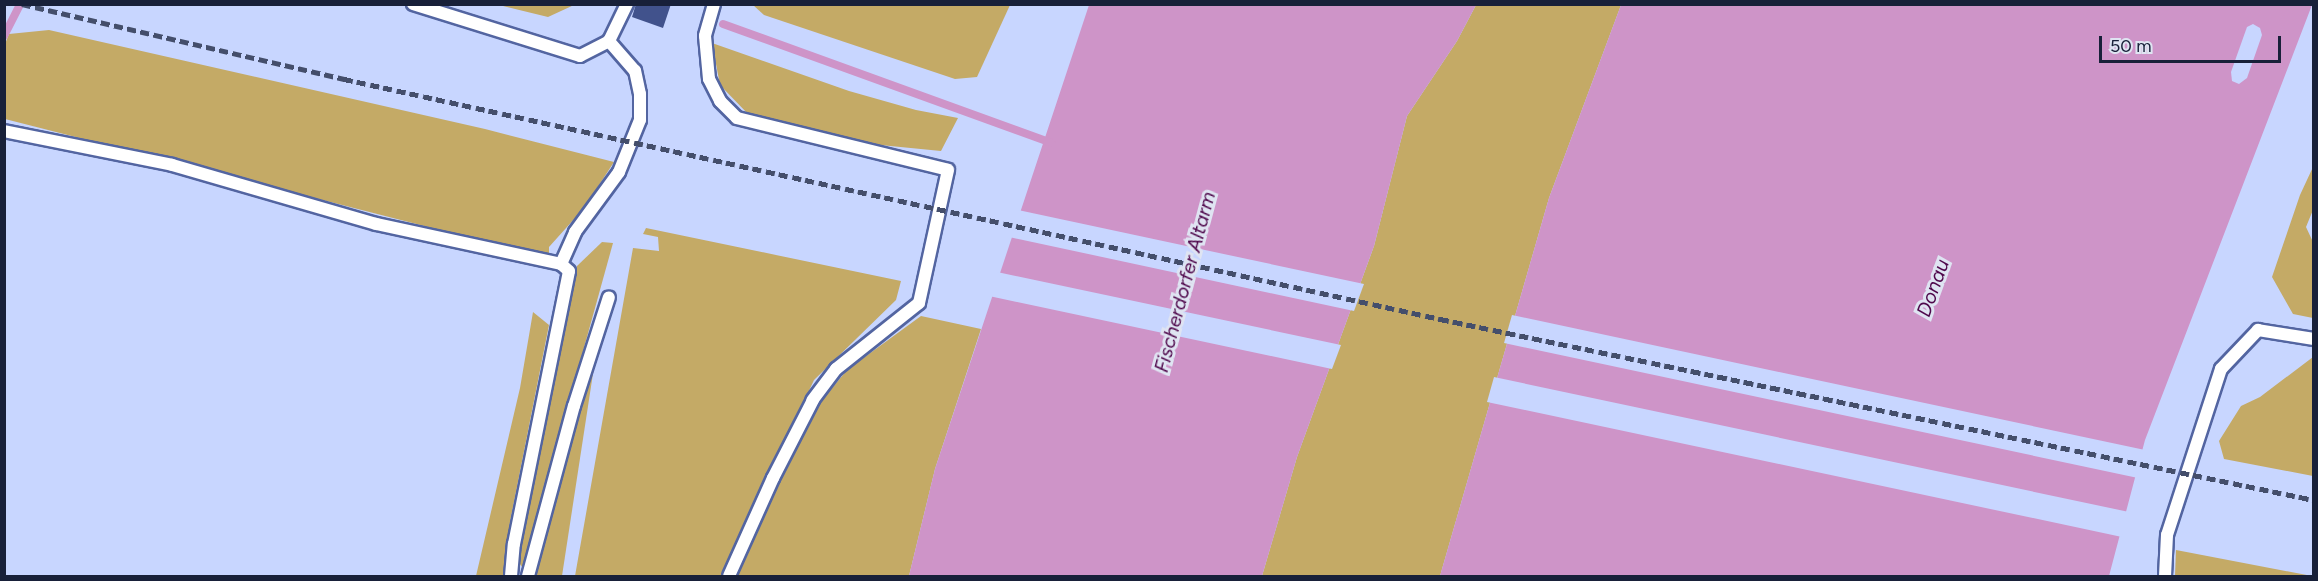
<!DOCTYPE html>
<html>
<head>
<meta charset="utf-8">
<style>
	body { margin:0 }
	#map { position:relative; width:2318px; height:581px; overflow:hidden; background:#c8d6ff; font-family:Figtree,sans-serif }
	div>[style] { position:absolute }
	.green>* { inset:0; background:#c4aa66 }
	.water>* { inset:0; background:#ce94c8 }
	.pier>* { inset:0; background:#c8d6ff }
	.stream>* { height:8px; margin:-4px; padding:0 4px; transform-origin:4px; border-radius:4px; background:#ce94c8 }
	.building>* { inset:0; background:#41528c }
	.roads { filter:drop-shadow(2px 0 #5365a1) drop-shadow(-2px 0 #5365a1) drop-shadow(0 2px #5365a1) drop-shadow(0 -2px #5365a1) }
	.service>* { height:12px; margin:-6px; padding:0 6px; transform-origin:6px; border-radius:6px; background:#fff }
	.rail>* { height:4.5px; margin-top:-2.25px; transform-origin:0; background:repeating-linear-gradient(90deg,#444e6b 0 9px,transparent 0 13.5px) }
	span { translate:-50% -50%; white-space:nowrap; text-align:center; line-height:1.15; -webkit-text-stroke:6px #dfe4f2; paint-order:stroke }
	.water-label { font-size:20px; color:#4f084c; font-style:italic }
	.frame { position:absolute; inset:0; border:6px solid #182039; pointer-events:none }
	.scale { position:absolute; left:2099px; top:36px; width:182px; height:27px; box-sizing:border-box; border:3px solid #182039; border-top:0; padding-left:8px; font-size:18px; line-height:21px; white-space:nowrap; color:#182039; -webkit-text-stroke:4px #dfe4f2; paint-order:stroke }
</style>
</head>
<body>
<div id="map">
	<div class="green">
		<i style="clip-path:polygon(499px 5px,574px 4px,574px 5px,548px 17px)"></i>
		<i style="clip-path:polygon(753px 5px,1010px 5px,977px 77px,955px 79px,764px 15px)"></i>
		<i style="clip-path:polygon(1476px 5px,1621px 5px,1549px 198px,1440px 576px,1262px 576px,1297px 457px,1374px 246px,1407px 116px,1457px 41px)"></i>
		<i style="clip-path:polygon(49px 30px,485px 129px,614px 162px,584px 208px,549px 247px,549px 255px,440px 230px,5px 119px,5px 44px,9px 34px)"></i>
		<i style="clip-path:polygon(712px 43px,849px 91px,916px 110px,958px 118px,941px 151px,860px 143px,748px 114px,720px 85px)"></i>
		<i style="clip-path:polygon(2313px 167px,2313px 210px,2306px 227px,2313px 242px,2313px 318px,2293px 314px,2272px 277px,2300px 195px)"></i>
		<i style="clip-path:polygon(646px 228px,901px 281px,896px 300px,814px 380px,722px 576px,575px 576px,633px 248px,659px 251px,658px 237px,643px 234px)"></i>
		<i style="clip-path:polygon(602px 242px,613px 243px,523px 568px,519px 563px,541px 426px,563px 321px,577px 266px)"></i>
		<i style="clip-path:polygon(533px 312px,549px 325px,510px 522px,505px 576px,476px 576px,520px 388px)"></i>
		<i style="clip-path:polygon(921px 316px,981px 329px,935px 469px,909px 576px,736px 576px,804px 422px,847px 370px)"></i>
		<i style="clip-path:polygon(2313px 357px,2313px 476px,2224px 459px,2219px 441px,2241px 406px,2260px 397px)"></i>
		<i style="clip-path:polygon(590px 366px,594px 367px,562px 576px,532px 576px)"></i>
		<i style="clip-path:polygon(2176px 550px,2312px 576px,2175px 576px)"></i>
	</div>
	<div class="water">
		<i style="clip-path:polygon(1089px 5px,1476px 5px,1457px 41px,1407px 116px,1374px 246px,1297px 457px,1262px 576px,909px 576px,935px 469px)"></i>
		<i style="clip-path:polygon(1621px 5px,2312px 5px,2145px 440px,2109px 576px,1440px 576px,1549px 198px)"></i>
	</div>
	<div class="pier">
		<i style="clip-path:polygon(2253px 24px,2260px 28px,2262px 35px,2247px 78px,2239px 84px,2232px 81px,2231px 72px,2247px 27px)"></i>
		<i style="clip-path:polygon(1018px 210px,1364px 284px,1354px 311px,1009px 237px)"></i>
		<i style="clip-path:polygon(997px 272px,1341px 345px,1332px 369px,989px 296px)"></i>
		<i style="clip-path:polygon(1512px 315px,2145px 450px,2138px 478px,1504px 343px)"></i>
		<i style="clip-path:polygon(1494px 377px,2129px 512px,2122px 537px,1487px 402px)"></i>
	</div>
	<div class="stream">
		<i style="left:723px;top:24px;width:349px;rotate:19.9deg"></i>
		<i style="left:4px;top:36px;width:36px;rotate:-63deg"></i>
	</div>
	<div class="building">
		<i style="clip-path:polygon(636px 4px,671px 4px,663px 28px,632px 17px)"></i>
	</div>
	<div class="roads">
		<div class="service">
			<i style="left:413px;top:4px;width:175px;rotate:17.3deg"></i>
			<i style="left:580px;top:56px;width:33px;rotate:-27deg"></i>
			<i style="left:609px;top:41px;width:41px;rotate:-64.1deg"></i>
			<i style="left:714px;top:4px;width:33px;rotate:106deg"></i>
			<i style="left:705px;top:36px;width:43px;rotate:84.7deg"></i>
			<i style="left:709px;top:79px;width:25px;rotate:63deg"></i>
			<i style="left:720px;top:101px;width:24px;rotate:45deg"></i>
			<i style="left:737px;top:118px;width:217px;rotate:13.8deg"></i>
			<i style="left:948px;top:170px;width:136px;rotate:102.3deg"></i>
			<i style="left:919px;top:303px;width:106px;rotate:141.5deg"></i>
			<i style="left:836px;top:369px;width:39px;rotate:127deg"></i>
			<i style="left:813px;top:400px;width:88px;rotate:117.1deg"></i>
			<i style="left:773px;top:478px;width:107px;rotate:114.2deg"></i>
			<i style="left:4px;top:131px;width:171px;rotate:11.4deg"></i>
			<i style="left:172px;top:165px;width:212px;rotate:16.1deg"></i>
			<i style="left:376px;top:224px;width:189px;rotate:12.2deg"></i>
			<i style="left:511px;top:576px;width:32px;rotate:-85deg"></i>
			<i style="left:514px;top:544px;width:278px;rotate:-78.6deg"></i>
			<i style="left:569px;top:271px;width:11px;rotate:-139deg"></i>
			<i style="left:561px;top:264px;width:35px;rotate:-66deg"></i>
			<i style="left:575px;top:232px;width:74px;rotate:-53.7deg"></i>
			<i style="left:619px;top:172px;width:56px;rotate:-68deg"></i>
			<i style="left:640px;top:120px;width:26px;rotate:-90deg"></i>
			<i style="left:640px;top:94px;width:24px;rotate:-102deg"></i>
			<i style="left:635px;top:71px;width:40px;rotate:-131deg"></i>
			<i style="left:528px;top:576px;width:176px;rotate:-74.9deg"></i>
			<i style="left:574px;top:406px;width:114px;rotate:-72.2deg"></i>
			<i style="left:2165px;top:576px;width:41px;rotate:-87.2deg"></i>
			<i style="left:2167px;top:535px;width:175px;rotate:-72deg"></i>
			<i style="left:2221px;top:369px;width:54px;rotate:-46.5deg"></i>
			<i style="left:2258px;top:330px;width:57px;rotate:9.1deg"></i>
		</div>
	</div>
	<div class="rail">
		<i style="left:22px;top:4px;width:331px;rotate:13.1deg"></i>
		<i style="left:344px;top:79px;width:1122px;rotate:12.35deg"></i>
		<i style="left:1440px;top:319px;width:893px;rotate:11.7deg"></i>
	</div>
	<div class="water-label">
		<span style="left:1185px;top:282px;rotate:-75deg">Fischerdorfer Altarm</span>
		<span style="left:1933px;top:288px;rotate:-70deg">Donau</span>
	</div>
	<div class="frame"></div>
	<div class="scale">50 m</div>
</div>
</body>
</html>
